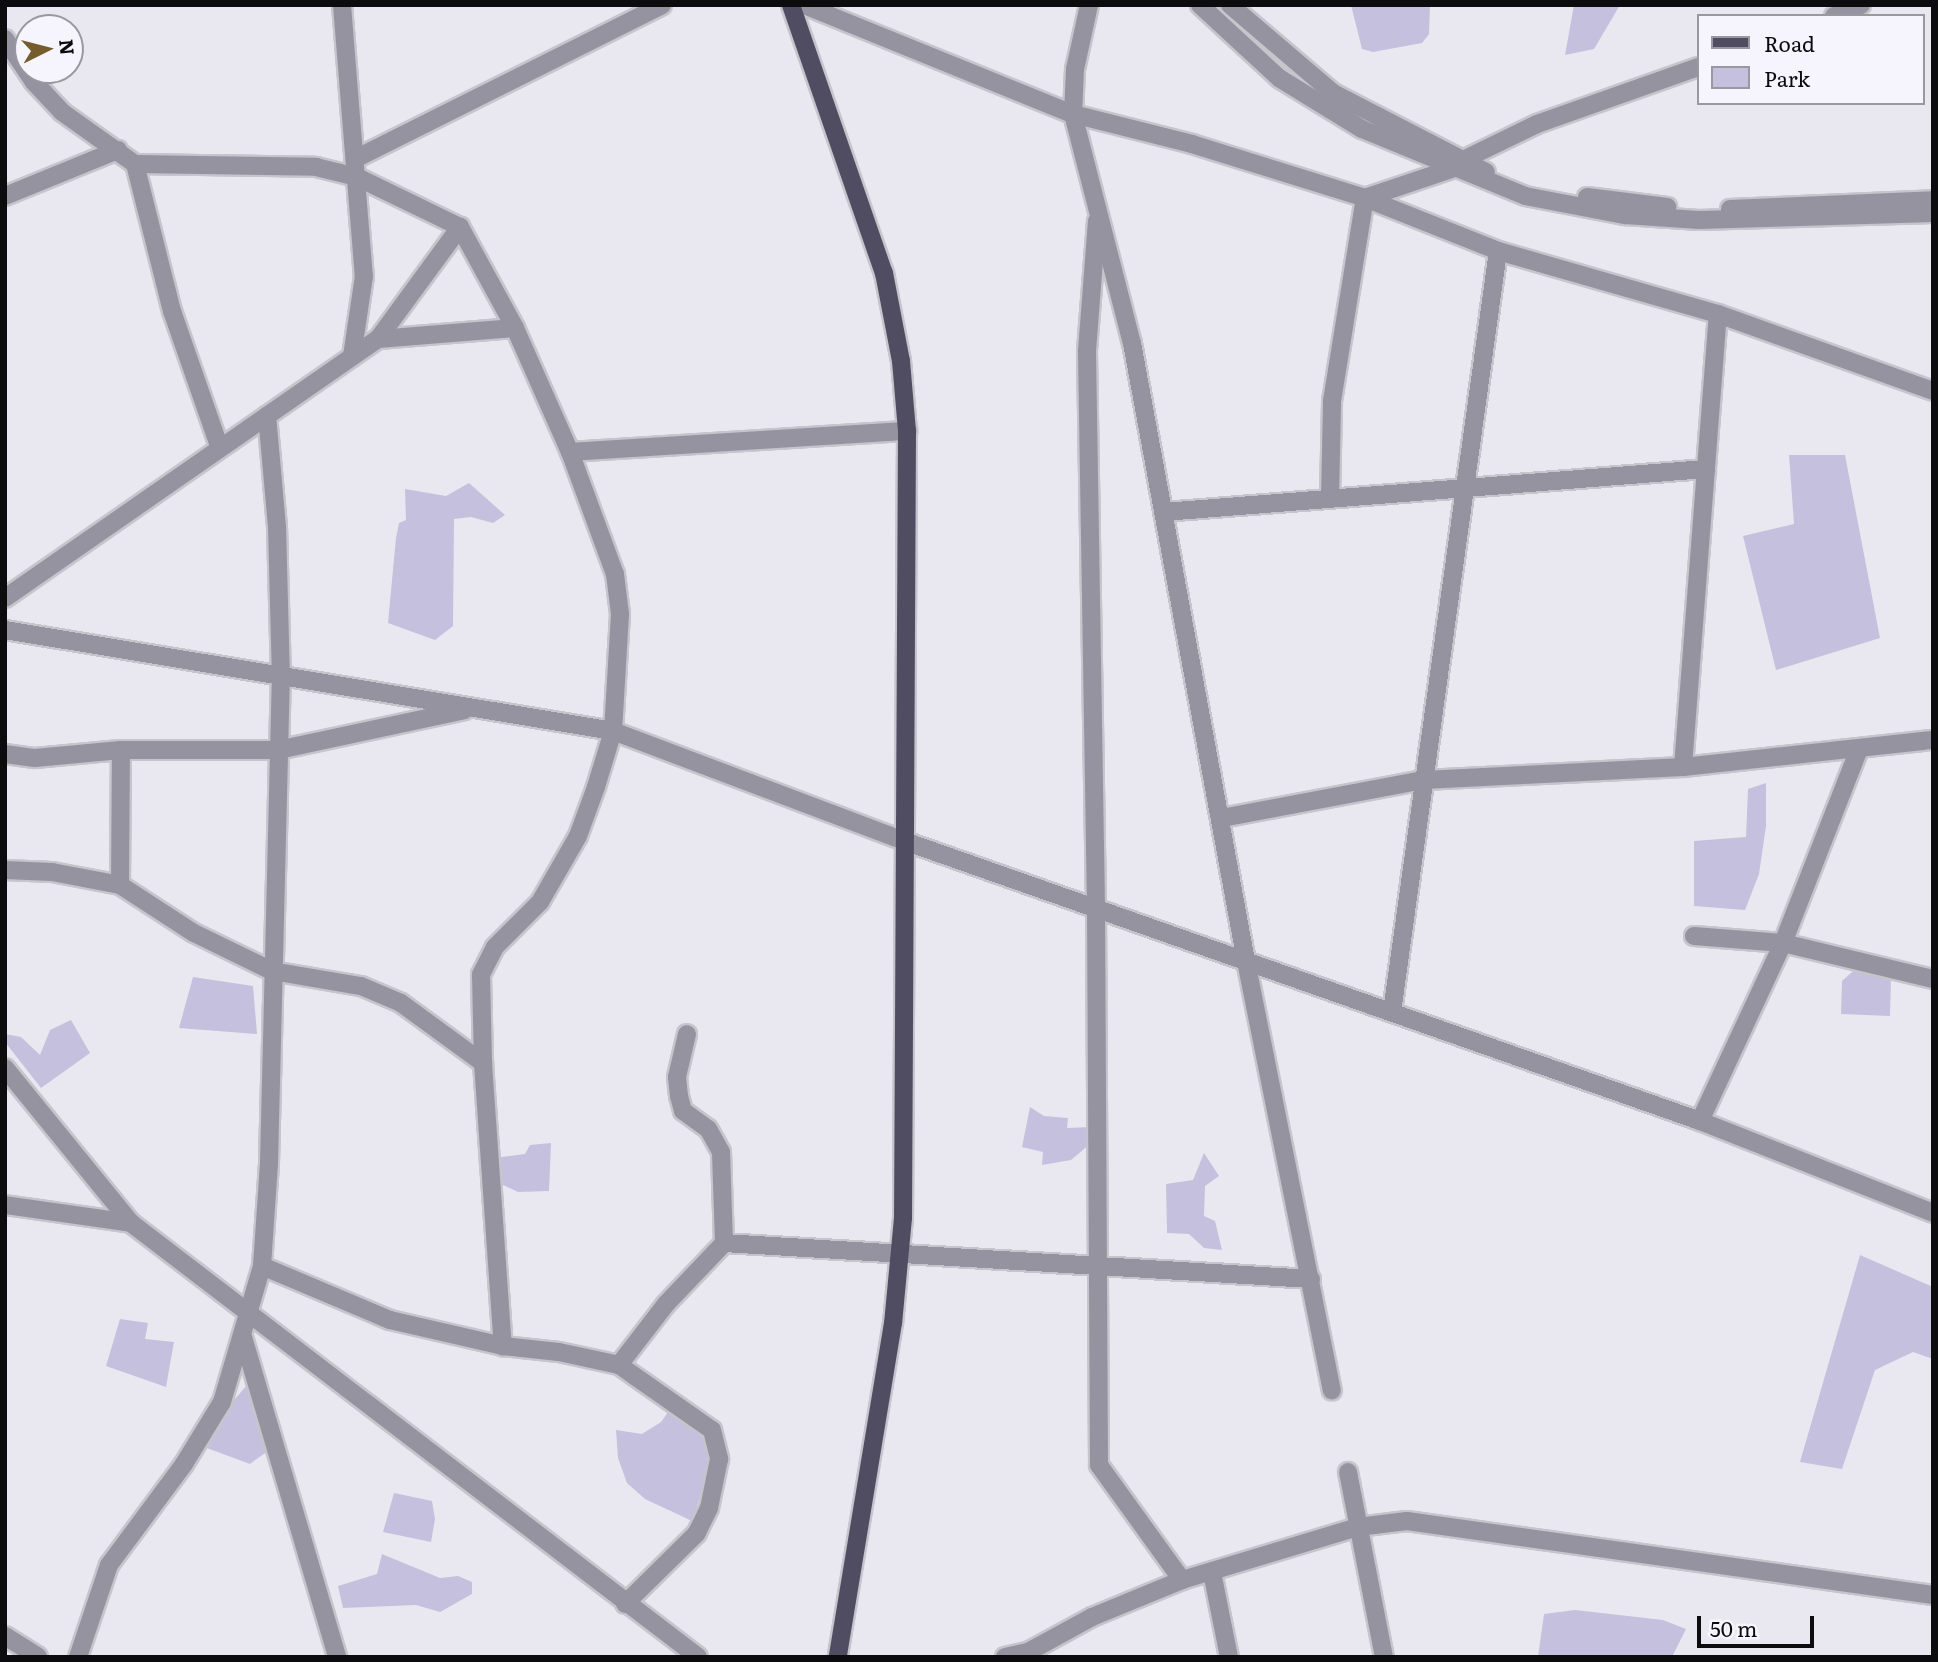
<!DOCTYPE html>
<html>
<head>
<meta charset="utf-8">
<style>
	body { margin:0 }
	#map { position:relative; width:1938px; height:1662px; overflow:hidden; background:#e9e8f0; font-family:Literata,serif }
	div>[style] { position:absolute }
	.green>* { inset:0; background:#c5c0dd }
	.roads { filter:drop-shadow(2px 0 #c6c5cc) drop-shadow(-2px 0 #c6c5cc) drop-shadow(0 2px #c6c5cc) drop-shadow(0 -2px #c6c5cc) }
	.minor>* { height:18px; margin:-9px; padding:0 9px; transform-origin:9px; border-radius:9px; background:#9593a0 }
	.major>* { height:18px; margin:-9px; padding:0 9px; transform-origin:9px; border-radius:9px; background:#504d63 }
	span { translate:-50% -50%; white-space:nowrap; text-align:center; line-height:1.15; -webkit-text-stroke:7px #f6f5fe; paint-order:stroke }
	.frame { position:absolute; inset:0; border:7px solid #0c0c0f; pointer-events:none }
	.legend { position:absolute; left:1697px; top:14px; width:228px; height:91px; box-sizing:border-box; background:#f6f5fe; border:2px solid #98989e; margin:0; padding:9px 12px; list-style:none; font-size:21px; color:#0c0c0f }
	.legend li { display:flex; align-items:center; gap:14px; height:35px }
	.legend b { width:35px; border:2px solid #98989e }
	.north { position:absolute; left:14px; top:14px; width:70px; height:70px; box-sizing:border-box; background:#f6f5fe; border:2px solid #98989e; border-radius:50%; rotate:84deg; font-size:19px; font-weight:700; line-height:28px; text-align:center; color:#0c0c0f }
	.north::after { content:''; display:block; margin:auto; width:24px; height:32px; background:#745c2d; clip-path:polygon(50% 0,100% 100%,50% 72%,0 100%) }
	.scale { position:absolute; left:1697px; top:1616px; width:117px; height:32px; box-sizing:border-box; border:4px solid #0c0c0f; border-top:0; padding-left:9px; font-size:21px; line-height:24px; white-space:nowrap; color:#0c0c0f; -webkit-text-stroke:5px #f6f5fe; paint-order:stroke }
</style>
</head>
<body>
<div id="map">
	<div class="green">
		<i style="clip-path:polygon(1351px 5px,1430px 5px,1429px 34px,1422px 43px,1373px 52px,1362px 49px)"></i>
		<i style="clip-path:polygon(1574px 5px,1620px 5px,1594px 49px,1565px 55px)"></i>
		<i style="clip-path:polygon(1789px 455px,1845px 455px,1880px 638px,1776px 670px,1743px 536px,1794px 524px)"></i>
		<i style="clip-path:polygon(469px 483px,505px 515px,493px 523px,471px 517px,454px 519px,453px 626px,435px 640px,388px 623px,396px 538px,399px 523px,406px 520px,405px 489px,446px 496px)"></i>
		<i style="clip-path:polygon(1766px 783px,1766px 826px,1759px 874px,1745px 910px,1694px 906px,1694px 841px,1746px 837px,1748px 789px)"></i>
		<i style="clip-path:polygon(1861px 964px,1891px 976px,1890px 1016px,1841px 1014px,1842px 981px)"></i>
		<i style="clip-path:polygon(193px 977px,253px 986px,257px 1034px,179px 1028px)"></i>
		<i style="clip-path:polygon(71px 1020px,90px 1053px,41px 1088px,5px 1042px,5px 1034px,21px 1037px,40px 1055px,50px 1030px)"></i>
		<i style="clip-path:polygon(1030px 1107px,1044px 1116px,1068px 1118px,1067px 1128px,1090px 1127px,1090px 1144px,1071px 1160px,1042px 1165px,1043px 1152px,1022px 1147px)"></i>
		<i style="clip-path:polygon(551px 1143px,549px 1191px,518px 1192px,501px 1184px,501px 1157px,525px 1154px,530px 1145px)"></i>
		<i style="clip-path:polygon(1204px 1153px,1219px 1176px,1205px 1186px,1204px 1216px,1215px 1221px,1222px 1250px,1204px 1248px,1189px 1234px,1167px 1233px,1166px 1184px,1193px 1180px)"></i>
		<i style="clip-path:polygon(1860px 1255px,1933px 1287px,1933px 1359px,1913px 1352px,1875px 1370px,1842px 1469px,1800px 1462px)"></i>
		<i style="clip-path:polygon(120px 1319px,148px 1323px,145px 1339px,174px 1342px,166px 1387px,106px 1366px)"></i>
		<i style="clip-path:polygon(254px 1377px,276px 1445px,250px 1464px,196px 1444px)"></i>
		<i style="clip-path:polygon(674px 1404px,718px 1443px,692px 1521px,645px 1499px,627px 1483px,618px 1458px,616px 1430px,642px 1434px,661px 1422px)"></i>
		<i style="clip-path:polygon(394px 1493px,432px 1501px,435px 1519px,431px 1542px,383px 1532px)"></i>
		<i style="clip-path:polygon(382px 1554px,440px 1578px,458px 1576px,472px 1582px,472px 1594px,440px 1612px,416px 1605px,343px 1608px,338px 1586px,377px 1574px)"></i>
		<i style="clip-path:polygon(1575px 1610px,1663px 1620px,1686px 1629px,1672px 1657px,1538px 1657px,1544px 1614px)"></i>
	</div>
	<div class="roads">
		<div class="minor">
			<i style="left:342px;top:5px;width:272px;rotate:85.4deg"></i>
			<i style="left:364px;top:276px;width:81px;rotate:98.5deg"></i>
			<i style="left:804px;top:5px;width:290px;rotate:22.1deg"></i>
			<i style="left:1073px;top:114px;width:123px;rotate:14.1deg"></i>
			<i style="left:1192px;top:144px;width:181px;rotate:17.3deg"></i>
			<i style="left:1365px;top:198px;width:143px;rotate:21.7deg"></i>
			<i style="left:1498px;top:251px;width:229px;rotate:16deg"></i>
			<i style="left:1718px;top:314px;width:228px;rotate:19.7deg"></i>
			<i style="left:1089px;top:5px;width:66px;rotate:102.3deg"></i>
			<i style="left:1075px;top:69px;width:45px;rotate:92.5deg"></i>
			<i style="left:1073px;top:114px;width:236px;rotate:75.6deg"></i>
			<i style="left:1132px;top:343px;width:628px;rotate:79.55deg"></i>
			<i style="left:1246px;top:961px;width:438px;rotate:78.7deg"></i>
			<i style="left:1200px;top:5px;width:108px;rotate:42.7deg"></i>
			<i style="left:1279px;top:78px;width:97px;rotate:31.6deg"></i>
			<i style="left:1362px;top:129px;width:176px;rotate:22.3deg"></i>
			<i style="left:1525px;top:196px;width:102px;rotate:10.8deg"></i>
			<i style="left:1625px;top:215px;width:74px;rotate:3.9deg"></i>
			<i style="left:1699px;top:220px;width:234px;rotate:-1.7deg"></i>
			<i style="left:1230px;top:5px;width:135px;rotate:40.5deg"></i>
			<i style="left:1333px;top:93px;width:172px;rotate:27.3deg"></i>
			<i style="left:1834px;top:16px;width:29px;rotate:-22deg"></i>
			<i style="left:5px;top:39px;width:52px;rotate:56deg"></i>
			<i style="left:34px;top:82px;width:41px;rotate:47deg"></i>
			<i style="left:62px;top:112px;width:90px;rotate:35.5deg"></i>
			<i style="left:135px;top:164px;width:152px;rotate:75.9deg"></i>
			<i style="left:172px;top:311px;width:143px;rotate:70.8deg"></i>
			<i style="left:357px;top:158px;width:341px;rotate:-26.6deg"></i>
			<i style="left:1463px;top:160px;width:82px;rotate:-25.9deg"></i>
			<i style="left:1537px;top:124px;width:171px;rotate:-19.5deg"></i>
			<i style="left:135px;top:164px;width:181px;rotate:0.9deg"></i>
			<i style="left:316px;top:167px;width:42px;rotate:13.7deg"></i>
			<i style="left:357px;top:177px;width:114px;rotate:25.9deg"></i>
			<i style="left:460px;top:227px;width:115px;rotate:61.4deg"></i>
			<i style="left:515px;top:328px;width:136px;rotate:66.1deg"></i>
			<i style="left:570px;top:452px;width:130px;rotate:69.8deg"></i>
			<i style="left:615px;top:574px;width:40px;rotate:82.9deg"></i>
			<i style="left:620px;top:614px;width:117px;rotate:93.4deg"></i>
			<i style="left:613px;top:731px;width:59px;rotate:106.9deg"></i>
			<i style="left:596px;top:787px;width:52px;rotate:110.2deg"></i>
			<i style="left:578px;top:836px;width:76px;rotate:119.9deg"></i>
			<i style="left:540px;top:902px;width:64px;rotate:135deg"></i>
			<i style="left:495px;top:947px;width:31px;rotate:117deg"></i>
			<i style="left:481px;top:975px;width:88px;rotate:88.7deg"></i>
			<i style="left:483px;top:1063px;width:284px;rotate:86deg"></i>
			<i style="left:5px;top:196px;width:122px;rotate:-22.2deg"></i>
			<i style="left:1587px;top:197px;width:81px;rotate:7.1deg"></i>
			<i style="left:1730px;top:209px;width:203px;rotate:-2.5deg"></i>
			<i style="left:1097px;top:221px;width:131px;rotate:94.4deg"></i>
			<i style="left:1087px;top:352px;width:557px;rotate:89.07deg"></i>
			<i style="left:1096px;top:909px;width:556px;rotate:89.69deg"></i>
			<i style="left:1099px;top:1465px;width:142px;rotate:54.2deg"></i>
			<i style="left:378px;top:339px;width:137px;rotate:-4.6deg"></i>
			<i style="left:570px;top:452px;width:338px;rotate:-3.6deg"></i>
			<i style="left:1330px;top:499px;width:98px;rotate:-88.8deg"></i>
			<i style="left:1332px;top:401px;width:206px;rotate:-80.8deg"></i>
			<i style="left:1365px;top:198px;width:91px;rotate:-18.6deg"></i>
			<i style="left:1164px;top:512px;width:544px;rotate:-4.54deg"></i>
			<i style="left:5px;top:598px;width:454px;rotate:-34.8deg"></i>
			<i style="left:378px;top:339px;width:139px;rotate:-53.8deg"></i>
			<i style="left:5px;top:630px;width:616px;rotate:9.43deg"></i>
			<i style="left:613px;top:731px;width:314px;rotate:20.7deg"></i>
			<i style="left:907px;top:842px;width:841px;rotate:19.38deg"></i>
			<i style="left:1700px;top:1121px;width:251px;rotate:21.5deg"></i>
			<i style="left:5px;top:754px;width:30px;rotate:8deg"></i>
			<i style="left:35px;top:758px;width:86px;rotate:-5.3deg"></i>
			<i style="left:121px;top:750px;width:157px"></i>
			<i style="left:278px;top:750px;width:191px;rotate:-12.1deg"></i>
			<i style="left:1683px;top:767px;width:454px;rotate:-85.6deg"></i>
			<i style="left:1222px;top:818px;width:206px;rotate:-10.7deg"></i>
			<i style="left:1424px;top:780px;width:259px;rotate:-2.9deg"></i>
			<i style="left:1683px;top:767px;width:251px;rotate:-6.2deg"></i>
			<i style="left:5px;top:870px;width:47px;rotate:2.4deg"></i>
			<i style="left:52px;top:872px;width:69px;rotate:10.8deg"></i>
			<i style="left:120px;top:885px;width:88px;rotate:33deg"></i>
			<i style="left:194px;top:933px;width:87px;rotate:26deg"></i>
			<i style="left:272px;top:971px;width:90px;rotate:9.6deg"></i>
			<i style="left:361px;top:986px;width:43px;rotate:23deg"></i>
			<i style="left:401px;top:1003px;width:102px;rotate:36.2deg"></i>
			<i style="left:120px;top:885px;width:135px;rotate:-89.6deg"></i>
			<i style="left:1694px;top:936px;width:89px;rotate:4.5deg"></i>
			<i style="left:1783px;top:943px;width:154px;rotate:13.5deg"></i>
			<i style="left:1392px;top:1012px;width:768px;rotate:-82.07deg"></i>
			<i style="left:5px;top:1068px;width:200px;rotate:50.9deg"></i>
			<i style="left:131px;top:1223px;width:714px;rotate:37.43deg"></i>
			<i style="left:1700px;top:1121px;width:196px;rotate:-65deg"></i>
			<i style="left:1783px;top:943px;width:208px;rotate:-68.6deg"></i>
			<i style="left:5px;top:1205px;width:127px;rotate:8.1deg"></i>
			<i style="left:724px;top:1243px;width:588px;rotate:3.51deg"></i>
			<i style="left:262px;top:1266px;width:139px;rotate:22.9deg"></i>
			<i style="left:390px;top:1320px;width:116px;rotate:13deg"></i>
			<i style="left:503px;top:1346px;width:56px;rotate:6.1deg"></i>
			<i style="left:559px;top:1352px;width:61px;rotate:12.2deg"></i>
			<i style="left:619px;top:1365px;width:113px;rotate:35deg"></i>
			<i style="left:712px;top:1430px;width:30px;rotate:76deg"></i>
			<i style="left:719px;top:1459px;width:50px;rotate:101.5deg"></i>
			<i style="left:709px;top:1508px;width:28px;rotate:116deg"></i>
			<i style="left:697px;top:1533px;width:101px;rotate:135.4deg"></i>
			<i style="left:243px;top:1337px;width:334px;rotate:73.6deg"></i>
			<i style="left:619px;top:1365px;width:77px;rotate:-52.4deg"></i>
			<i style="left:666px;top:1304px;width:84px;rotate:-46.4deg"></i>
			<i style="left:724px;top:1243px;width:91px;rotate:-91.9deg"></i>
			<i style="left:721px;top:1152px;width:26px;rotate:-119deg"></i>
			<i style="left:708px;top:1129px;width:31px;rotate:-144deg"></i>
			<i style="left:683px;top:1111px;width:16px;rotate:-105deg"></i>
			<i style="left:679px;top:1096px;width:19px;rotate:-96deg"></i>
			<i style="left:677px;top:1077px;width:44px;rotate:-76.9deg"></i>
			<i style="left:1348px;top:1472px;width:188px;rotate:79deg"></i>
			<i style="left:1212px;top:1572px;width:87px;rotate:78.7deg"></i>
			<i style="left:5px;top:1636px;width:39px;rotate:32deg"></i>
			<i style="left:78px;top:1657px;width:97px;rotate:-71.4deg"></i>
			<i style="left:109px;top:1565px;width:126px;rotate:-53.4deg"></i>
			<i style="left:184px;top:1464px;width:73px;rotate:-58.5deg"></i>
			<i style="left:222px;top:1402px;width:142px;rotate:-73.6deg"></i>
			<i style="left:262px;top:1266px;width:103px;rotate:-86.1deg"></i>
			<i style="left:269px;top:1163px;width:484px;rotate:-88.6deg"></i>
			<i style="left:281px;top:679px;width:152px;rotate:-91.5deg"></i>
			<i style="left:277px;top:527px;width:112px;rotate:-95.1deg"></i>
			<i style="left:1005px;top:1657px;width:26px;rotate:-13deg"></i>
			<i style="left:1030px;top:1651px;width:71px;rotate:-28.7deg"></i>
			<i style="left:1092px;top:1617px;width:97px;rotate:-22.3deg"></i>
			<i style="left:1182px;top:1580px;width:184px;rotate:-16.8deg"></i>
			<i style="left:1358px;top:1527px;width:49px;rotate:-7deg"></i>
			<i style="left:1407px;top:1521px;width:531px;rotate:8.01deg"></i>
		</div>
		<div class="major">
			<i style="left:791px;top:5px;width:284px;rotate:70.9deg"></i>
			<i style="left:884px;top:273px;width:90px;rotate:79.1deg"></i>
			<i style="left:901px;top:361px;width:70px;rotate:85.1deg"></i>
			<i style="left:907px;top:431px;width:787px;rotate:90.29deg"></i>
			<i style="left:903px;top:1218px;width:105px;rotate:95.4deg"></i>
			<i style="left:893px;top:1323px;width:338px;rotate:99.4deg"></i>
		</div>
	</div>
	<div class="frame"></div>
	<ul class="legend">
	<li><b style="height:9px;background:#504d63"></b>Road</li>
	<li><b style="height:19px;background:#c5c0dd"></b>Park</li>
	</ul>
	<div class="north">N</div>
	<div class="scale">50 m</div>
</div>
</body>
</html>
